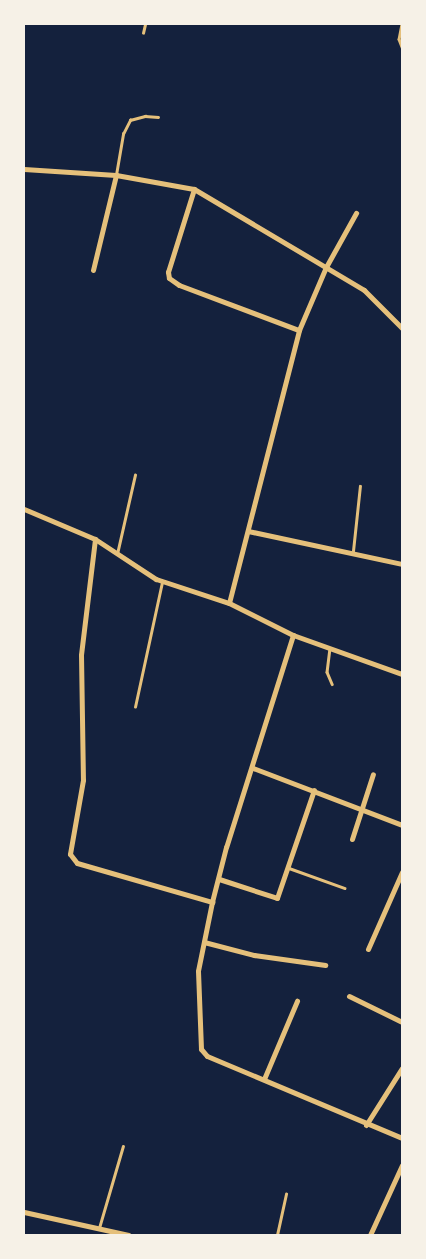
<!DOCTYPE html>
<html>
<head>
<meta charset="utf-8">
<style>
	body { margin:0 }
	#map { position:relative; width:426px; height:1259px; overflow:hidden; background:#14213d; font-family:Mulish,sans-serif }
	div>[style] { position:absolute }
	.service>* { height:2.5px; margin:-1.25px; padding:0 1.25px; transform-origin:1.25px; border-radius:1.25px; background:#e5c07b }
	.minor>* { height:5px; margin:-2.5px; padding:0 2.5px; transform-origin:2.5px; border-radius:2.5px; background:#e5c07b }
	span { translate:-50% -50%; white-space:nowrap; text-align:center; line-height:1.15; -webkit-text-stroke:4.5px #f6f1e7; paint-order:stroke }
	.frame { position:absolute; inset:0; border:25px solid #f6f1e7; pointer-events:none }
</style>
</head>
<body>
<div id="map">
	<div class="service">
		<i style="left:402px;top:24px;width:15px;rotate:101deg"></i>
		<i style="left:399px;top:39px;width:9px;rotate:69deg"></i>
		<i style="left:143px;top:33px;width:9px;rotate:-77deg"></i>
		<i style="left:116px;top:175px;width:42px;rotate:-80.3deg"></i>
		<i style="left:123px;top:134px;width:16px;rotate:-63deg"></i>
		<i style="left:130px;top:120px;width:16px;rotate:-15deg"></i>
		<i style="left:145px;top:116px;width:13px;rotate:4deg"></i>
		<i style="left:353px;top:551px;width:65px;rotate:-83.9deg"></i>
		<i style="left:117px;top:554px;width:81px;rotate:-77.2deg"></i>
		<i style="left:330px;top:648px;width:24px;rotate:97deg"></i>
		<i style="left:327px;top:672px;width:13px;rotate:67deg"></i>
		<i style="left:135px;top:707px;width:128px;rotate:-77.8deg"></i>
		<i style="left:289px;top:868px;width:59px;rotate:19.7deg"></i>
		<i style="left:99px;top:1228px;width:85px;rotate:-73.7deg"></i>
		<i style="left:277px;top:1235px;width:42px;rotate:-77.6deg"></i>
	</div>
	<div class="minor">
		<i style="left:24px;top:169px;width:92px;rotate:3.7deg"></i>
		<i style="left:116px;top:175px;width:79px;rotate:10.2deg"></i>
		<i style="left:194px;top:189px;width:198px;rotate:30.7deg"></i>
		<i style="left:364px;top:290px;width:54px;rotate:45deg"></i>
		<i style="left:194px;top:189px;width:87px;rotate:107.4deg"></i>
		<i style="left:168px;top:272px;width:6px;rotate:81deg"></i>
		<i style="left:169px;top:278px;width:12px;rotate:35deg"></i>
		<i style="left:179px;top:285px;width:128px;rotate:20.6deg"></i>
		<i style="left:93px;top:270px;width:98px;rotate:-76.4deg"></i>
		<i style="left:24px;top:509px;width:77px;rotate:22.9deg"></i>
		<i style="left:95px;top:539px;width:73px;rotate:33.3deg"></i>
		<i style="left:156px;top:579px;width:77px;rotate:18.2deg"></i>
		<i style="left:229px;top:603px;width:72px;rotate:26.6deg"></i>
		<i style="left:293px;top:635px;width:116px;rotate:19.7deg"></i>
		<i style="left:248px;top:531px;width:157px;rotate:12.1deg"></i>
		<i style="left:95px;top:539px;width:117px;rotate:96.9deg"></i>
		<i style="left:81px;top:655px;width:125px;rotate:89.1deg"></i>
		<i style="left:83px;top:780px;width:75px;rotate:100deg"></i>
		<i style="left:70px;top:854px;width:11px;rotate:52deg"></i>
		<i style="left:77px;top:863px;width:141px;rotate:16.1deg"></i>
		<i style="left:229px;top:603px;width:282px;rotate:-75.6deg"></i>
		<i style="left:299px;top:330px;width:69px;rotate:-66.8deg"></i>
		<i style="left:326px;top:267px;width:62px;rotate:-60.9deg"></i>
		<i style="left:293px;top:635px;width:222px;rotate:107.5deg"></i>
		<i style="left:226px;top:847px;width:57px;rotate:104.3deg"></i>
		<i style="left:212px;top:902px;width:70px;rotate:101.5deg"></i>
		<i style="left:198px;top:971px;width:78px;rotate:87.8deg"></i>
		<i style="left:201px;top:1049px;width:9px;rotate:49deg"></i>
		<i style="left:207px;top:1056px;width:212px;rotate:22.8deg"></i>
		<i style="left:253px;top:768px;width:160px;rotate:20.9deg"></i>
		<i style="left:352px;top:839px;width:68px;rotate:-72.1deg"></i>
		<i style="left:219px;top:879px;width:61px;rotate:18.1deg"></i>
		<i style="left:277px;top:898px;width:114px;rotate:-71.1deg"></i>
		<i style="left:204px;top:942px;width:52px;rotate:14.6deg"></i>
		<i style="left:254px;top:955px;width:72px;rotate:8deg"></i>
		<i style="left:368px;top:949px;width:84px;rotate:-66.2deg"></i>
		<i style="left:349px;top:996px;width:59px;rotate:26.1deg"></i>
		<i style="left:264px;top:1079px;width:85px;rotate:-67.1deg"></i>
		<i style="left:366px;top:1125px;width:67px;rotate:-57.7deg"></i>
		<i style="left:24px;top:1212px;width:107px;rotate:12.4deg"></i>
		<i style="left:370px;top:1235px;width:77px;rotate:-65.4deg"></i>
	</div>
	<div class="frame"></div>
</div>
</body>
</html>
